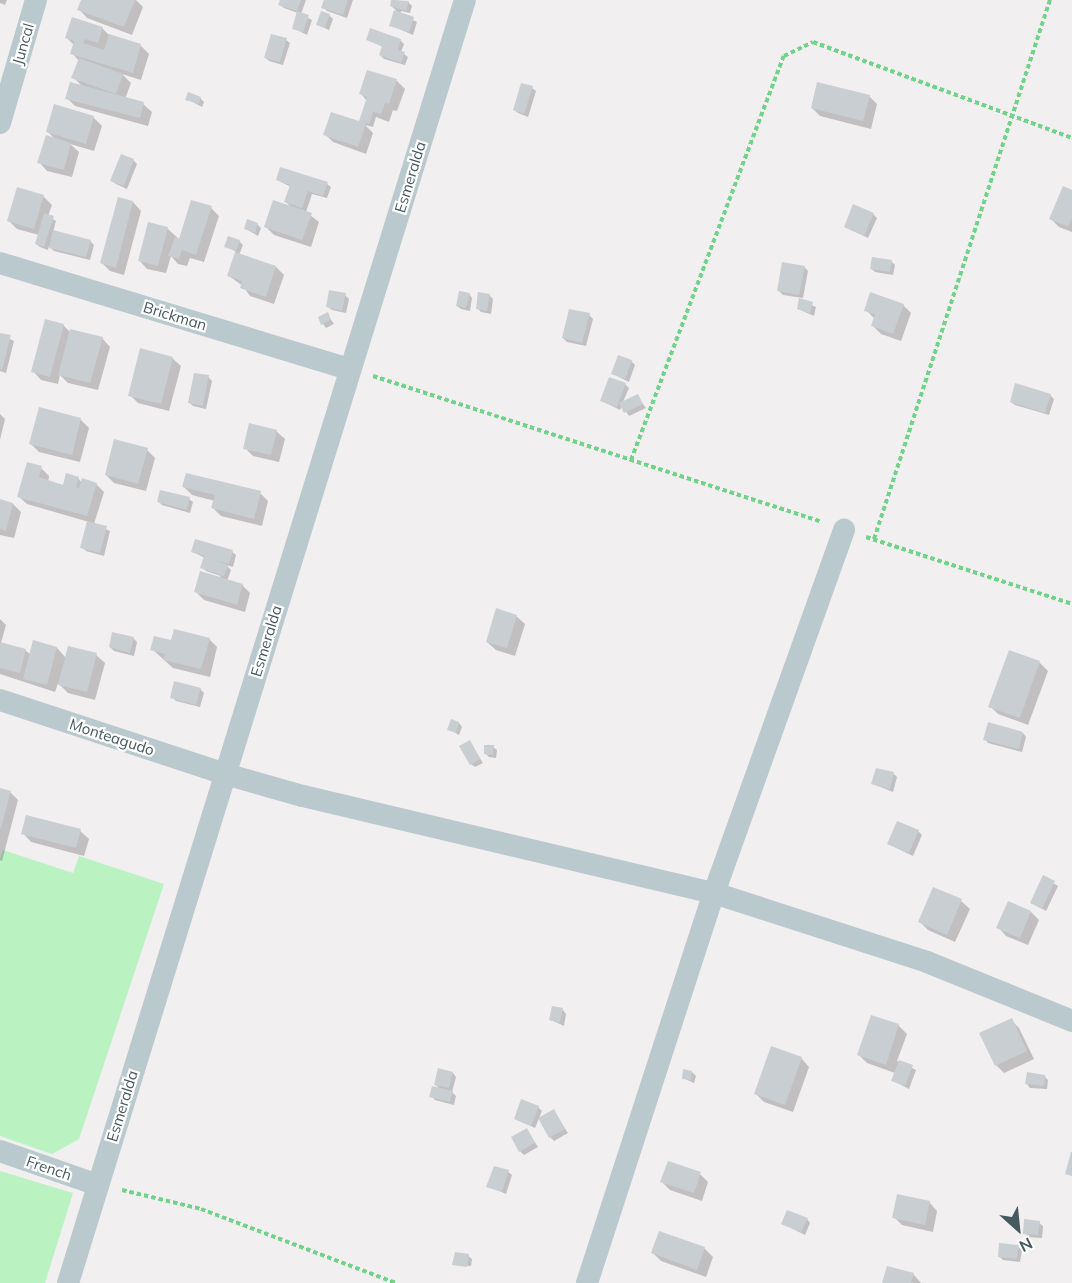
<!DOCTYPE html>
<html>
<head>
<meta charset="utf-8">
<style>
	body { margin:0 }
	#map { position:relative; width:1072px; height:1283px; overflow:hidden; background:#f2eff0; font-family:Mulish,sans-serif }
	div>[style] { position:absolute }
	.green>* { inset:0; background:#bbf2c2 }
	.shadow>* { inset:0; background:#0003 }
	.building>* { inset:0; background:#c9ced2 }
	.path>* { height:4px; margin-top:-2px; transform-origin:0; background:repeating-linear-gradient(90deg,#71d289 0 4.5px,transparent 0 7.5px) }
	.minor>* { height:22px; margin:-11px; padding:0 11px; transform-origin:11px; border-radius:11px; background:#bac9cd }
	span { translate:-50% -50%; white-space:nowrap; text-align:center; line-height:1.15; -webkit-text-stroke:4.5px #fff; paint-order:stroke }
	.street-label { font-size:15px; color:#46595e }
	.north { position:absolute; left:988px; top:1199px; width:60px; height:60px; -webkit-text-stroke:4px #fff; paint-order:stroke; rotate:153deg; font-size:16px; font-weight:700; line-height:24px; text-align:center; color:#46595e }
	.north::after { content:''; display:block; margin:auto; width:21px; height:27px; background:#46595e; clip-path:polygon(50% 0,100% 100%,50% 72%,0 100%) }
</style>
</head>
<body>
<div id="map">
	<div class="green">
		<i style="clip-path:polygon(3px 850px,73px 873px,79px 856px,164px 884px,79px 1139px,52px 1154px,0 1136px,0 859px)"></i>
		<i style="clip-path:polygon(0 1171px,73px 1193px,45px 1283px,0 1283px)"></i>
	</div>
	<div class="shadow">
		<i style="clip-path:polygon(0 0,7px 0,5px 5px,0 3px)"></i>
		<i style="clip-path:polygon(82px 0,136px 0,143px 7px,132px 35px,87px 18px,79px 9px)"></i>
		<i style="clip-path:polygon(282px 0,306px 0,301px 14px,312px 20px,307px 35px,293px 28px,298px 13px,284px 8px,280px 5px)"></i>
		<i style="clip-path:polygon(324px 0,353px 0,347px 18px,327px 11px,323px 7px)"></i>
		<i style="clip-path:polygon(393px 0,408px 2px,412px 6px,410px 13px,401px 11px,400px 14px,417px 22px,413px 35px,390px 25px,396px 10px,391px 6px)"></i>
		<i style="clip-path:polygon(329px 15px,333px 19px,329px 30px,318px 25px)"></i>
		<i style="clip-path:polygon(102px 28px,110px 36px,141px 46px,149px 54px,141px 80px,122px 74px,131px 83px,125px 99px,143px 104px,152px 112px,148px 126px,75px 106px,67px 98px,83px 87px,73px 77px,79px 61px,72px 53px,74px 45px,67px 38px)"></i>
		<i style="clip-path:polygon(286px 40px,290px 43px,283px 65px,269px 61px,266px 58px)"></i>
		<i style="clip-path:polygon(368px 40px,400px 40px,404px 44px,401px 52px,408px 57px,405px 65px,384px 59px,380px 55px,383px 47px)"></i>
		<i style="clip-path:polygon(368px 72px,397px 81px,405px 89px,397px 111px,393px 110px,389px 122px,376px 117px,373px 127px,365px 125px,373px 133px,366px 154px,333px 142px,325px 134px,365px 125px,367px 101px,361px 94px)"></i>
		<i style="clip-path:polygon(532px 88px,536px 91px,528px 117px,518px 113px,514px 110px)"></i>
		<i style="clip-path:polygon(869px 96px,877px 104px,871px 129px,820px 116px,812px 108px)"></i>
		<i style="clip-path:polygon(200px 98px,204px 102px,202px 107px,187px 99px)"></i>
		<i style="clip-path:polygon(55px 106px,94px 118px,102px 126px,94px 151px,70px 144px,79px 152px,72px 177px,47px 171px,39px 162px,56px 140px,47px 131px)"></i>
		<i style="clip-path:polygon(133px 160px,137px 164px,127px 189px,116px 184px,112px 181px)"></i>
		<i style="clip-path:polygon(277px 180px,327px 184px,331px 187px,327px 198px,312px 194px,306px 212px,319px 222px,311px 247px,274px 235px,266px 227px,291px 207px,285px 201px,291px 187px)"></i>
		<i style="clip-path:polygon(1072px 191px,1072px 232px,1059px 227px,1051px 219px)"></i>
		<i style="clip-path:polygon(43px 196px,52px 205px,48px 216px,56px 221px,53px 232px,90px 241px,94px 245px,90px 260px,54px 251px,49px 246px,48px 250px,40px 247px,36px 244px,39px 235px,17px 229px,9px 221px)"></i>
		<i style="clip-path:polygon(133px 202px,141px 211px,124px 275px,110px 271px,102px 263px)"></i>
		<i style="clip-path:polygon(211px 208px,219px 216px,204px 262px,190px 258px,187px 266px,178px 264px,171px 256px,166px 273px,147px 269px,139px 260px,149px 224px,168px 229px,180px 240px)"></i>
		<i style="clip-path:polygon(873px 214px,877px 218px,868px 238px,845px 227px)"></i>
		<i style="clip-path:polygon(257px 224px,261px 228px,258px 236px,246px 229px)"></i>
		<i style="clip-path:polygon(239px 241px,243px 245px,239px 255px,276px 267px,284px 275px,274px 304px,250px 296px,243px 286px,229px 276px,236px 252px,226px 246px)"></i>
		<i style="clip-path:polygon(891px 261px,895px 265px,893px 275px,875px 272px,871px 268px)"></i>
		<i style="clip-path:polygon(804px 267px,808px 271px,803px 298px,783px 295px,779px 291px)"></i>
		<i style="clip-path:polygon(469px 294px,472px 298px,470px 311px,461px 309px,457px 306px)"></i>
		<i style="clip-path:polygon(345px 295px,349px 299px,346px 313px,332px 310px,328px 307px)"></i>
		<i style="clip-path:polygon(489px 295px,493px 299px,491px 314px,481px 312px,478px 309px)"></i>
		<i style="clip-path:polygon(800px 300px,816px 307px,814px 316px,798px 309px)"></i>
		<i style="clip-path:polygon(903px 305px,911px 313px,901px 341px,881px 334px,873px 326px,875px 319px,866px 310px)"></i>
		<i style="clip-path:polygon(327px 314px,334px 324px,326px 328px,323px 324px)"></i>
		<i style="clip-path:polygon(589px 315px,593px 319px,586px 346px,567px 342px,563px 338px)"></i>
		<i style="clip-path:polygon(63px 325px,71px 333px,102px 338px,110px 347px,98px 390px,68px 383px,60px 375px,58px 384px,41px 380px,33px 371px)"></i>
		<i style="clip-path:polygon(0 334px,14px 341px,6px 373px,0 371px)"></i>
		<i style="clip-path:polygon(172px 358px,181px 366px,169px 411px,138px 403px,130px 395px)"></i>
		<i style="clip-path:polygon(631px 361px,635px 365px,629px 382px,613px 374px)"></i>
		<i style="clip-path:polygon(208px 377px,212px 381px,206px 409px,193px 406px,189px 402px)"></i>
		<i style="clip-path:polygon(625px 384px,629px 388px,623px 402px,637px 396px,646px 408px,629px 416px,622px 405px,620px 410px,602px 401px)"></i>
		<i style="clip-path:polygon(1050px 395px,1054px 399px,1049px 415px,1015px 405px,1011px 402px)"></i>
		<i style="clip-path:polygon(40px 409px,81px 420px,89px 428px,80px 462px,39px 452px,31px 444px)"></i>
		<i style="clip-path:polygon(0 414px,5px 419px,0 440px)"></i>
		<i style="clip-path:polygon(276px 431px,285px 439px,279px 462px,253px 456px,245px 448px)"></i>
		<i style="clip-path:polygon(147px 450px,155px 458px,146px 491px,114px 483px,106px 475px)"></i>
		<i style="clip-path:polygon(41px 468px,49px 476px,48px 482px,64px 487px,78px 478px,82px 483px,96px 484px,104px 492px,94px 524px,110px 531px,104px 556px,86px 551px,82px 547px,89px 522px,27px 504px,18px 496px)"></i>
		<i style="clip-path:polygon(184px 487px,260px 493px,268px 501px,262px 526px,221px 516px,213px 508px,215px 501px,192px 495px)"></i>
		<i style="clip-path:polygon(189px 499px,193px 502px,190px 513px,162px 505px,159px 502px)"></i>
		<i style="clip-path:polygon(0 501px,13px 504px,21px 512px,14px 538px,0 535px)"></i>
		<i style="clip-path:polygon(193px 552px,232px 552px,236px 555px,233px 567px,226px 565px,231px 570px,227px 581px,242px 585px,250px 593px,245px 612px,204px 600px,196px 592px,221px 576px,206px 571px,202px 567px,205px 558px)"></i>
		<i style="clip-path:polygon(516px 616px,525px 624px,515px 656px,496px 650px,487px 642px)"></i>
		<i style="clip-path:polygon(0 619px,6px 625px,1px 643px,25px 650px,31px 655px,57px 648px,66px 658px,96px 655px,105px 663px,95px 700px,68px 693px,58px 683px,55px 692px,0 674px)"></i>
		<i style="clip-path:polygon(133px 638px,137px 642px,134px 656px,114px 651px,110px 647px)"></i>
		<i style="clip-path:polygon(209px 639px,217px 647px,210px 677px,173px 668px,152px 649px,172px 642px)"></i>
		<i style="clip-path:polygon(1010px 652px,1040px 663px,1048px 671px,1028px 725px,998px 714px,990px 706px)"></i>
		<i style="clip-path:polygon(200px 689px,204px 693px,200px 707px,176px 701px,172px 697px)"></i>
		<i style="clip-path:polygon(459px 723px,462px 727px,459px 735px,449px 729px)"></i>
		<i style="clip-path:polygon(1023px 733px,1026px 737px,1022px 752px,988px 743px,985px 739px)"></i>
		<i style="clip-path:polygon(470px 742px,483px 763px,475px 767px,471px 764px)"></i>
		<i style="clip-path:polygon(493px 747px,497px 750px,496px 758px,489px 757px,485px 753px)"></i>
		<i style="clip-path:polygon(894px 774px,897px 777px,893px 792px,873px 784px)"></i>
		<i style="clip-path:polygon(0 790px,10px 792px,18px 800px,2px 861px,0 860px)"></i>
		<i style="clip-path:polygon(80px 831px,89px 839px,84px 856px,31px 842px,23px 833px)"></i>
		<i style="clip-path:polygon(918px 831px,922px 835px,913px 856px,888px 844px)"></i>
		<i style="clip-path:polygon(1043px 877px,1058px 886px,1046px 911px,1031px 902px)"></i>
		<i style="clip-path:polygon(934px 889px,961px 901px,970px 909px,955px 942px,928px 930px,920px 922px)"></i>
		<i style="clip-path:polygon(1009px 903px,1031px 912px,1039px 920px,1028px 945px,1006px 936px,998px 927px)"></i>
		<i style="clip-path:polygon(563px 1010px,566px 1014px,564px 1026px,551px 1020px)"></i>
		<i style="clip-path:polygon(872px 1017px,899px 1026px,907px 1034px,897px 1061px,916px 1070px,909px 1089px,892px 1080px,895px 1073px,867px 1063px,859px 1055px)"></i>
		<i style="clip-path:polygon(1011px 1020px,1019px 1028px,1034px 1059px,1004px 1073px,996px 1065px)"></i>
		<i style="clip-path:polygon(801px 1058px,809px 1067px,793px 1112px,764px 1102px,756px 1094px)"></i>
		<i style="clip-path:polygon(692px 1072px,696px 1076px,694px 1083px,683px 1078px)"></i>
		<i style="clip-path:polygon(453px 1073px,456px 1077px,452px 1092px,456px 1096px,454px 1105px,435px 1100px,431px 1096px,441px 1090px,435px 1084px)"></i>
		<i style="clip-path:polygon(1044px 1076px,1048px 1080px,1047px 1089px,1030px 1088px,1027px 1084px)"></i>
		<i style="clip-path:polygon(538px 1107px,542px 1111px,535px 1128px,515px 1119px)"></i>
		<i style="clip-path:polygon(553px 1110px,568px 1133px,554px 1141px,550px 1137px)"></i>
		<i style="clip-path:polygon(527px 1130px,538px 1147px,524px 1155px,520px 1151px)"></i>
		<i style="clip-path:polygon(508px 1172px,512px 1175px,506px 1194px,488px 1186px)"></i>
		<i style="clip-path:polygon(700px 1174px,708px 1182px,702px 1201px,670px 1190px,662px 1182px)"></i>
		<i style="clip-path:polygon(929px 1202px,937px 1211px,933px 1232px,902px 1225px,894px 1217px)"></i>
		<i style="clip-path:polygon(807px 1219px,810px 1223px,805px 1235px,783px 1224px)"></i>
		<i style="clip-path:polygon(1039px 1223px,1043px 1226px,1042px 1238px,1028px 1237px,1025px 1233px)"></i>
		<i style="clip-path:polygon(660px 1233px,705px 1249px,713px 1257px,706px 1277px,661px 1261px,653px 1253px)"></i>
		<i style="clip-path:polygon(1018px 1247px,1022px 1250px,1020px 1262px,1003px 1260px,999px 1256px)"></i>
		<i style="clip-path:polygon(468px 1256px,472px 1259px,471px 1266px,454px 1264px)"></i>
		<i style="clip-path:polygon(913px 1274px,921px 1283px,884px 1283px)"></i>
	</div>
	<div class="building">
		<i style="clip-path:polygon(81px 0,135px 0,124px 27px,77px 10px)"></i>
		<i style="clip-path:polygon(280px 0,301px 0,297px 11px,278px 5px)"></i>
		<i style="clip-path:polygon(324px 0,348px 0,343px 15px,321px 8px)"></i>
		<i style="clip-path:polygon(391px 0,409px 1px,406px 11px,390px 6px)"></i>
		<i style="clip-path:polygon(394px 10px,414px 17px,409px 32px,389px 26px)"></i>
		<i style="clip-path:polygon(297px 11px,309px 15px,303px 32px,292px 29px)"></i>
		<i style="clip-path:polygon(321px 11px,330px 14px,325px 28px,316px 25px)"></i>
		<i style="clip-path:polygon(72px 17px,103px 27px,98px 43px,85px 39px,83px 43px,104px 50px,109px 34px,141px 44px,133px 73px,70px 54px,74px 41px,65px 38px)"></i>
		<i style="clip-path:polygon(370px 28px,401px 39px,398px 50px,405px 52px,401px 63px,379px 55px,382px 46px,366px 40px)"></i>
		<i style="clip-path:polygon(271px 34px,287px 38px,280px 62px,264px 58px)"></i>
		<i style="clip-path:polygon(79px 58px,123px 74px,116px 94px,71px 78px)"></i>
		<i style="clip-path:polygon(367px 70px,397px 79px,389px 104px,385px 103px,381px 114px,373px 112px,369px 124px,366px 123px,358px 147px,323px 135px,331px 112px,359px 121px,367px 97px,359px 94px)"></i>
		<i style="clip-path:polygon(70px 82px,144px 102px,140px 118px,65px 99px)"></i>
		<i style="clip-path:polygon(817px 82px,870px 95px,863px 121px,811px 108px)"></i>
		<i style="clip-path:polygon(521px 83px,533px 86px,524px 114px,513px 110px)"></i>
		<i style="clip-path:polygon(188px 92px,201px 97px,199px 104px,185px 100px)"></i>
		<i style="clip-path:polygon(54px 104px,94px 116px,86px 144px,46px 132px)"></i>
		<i style="clip-path:polygon(46px 135px,71px 143px,64px 170px,37px 163px)"></i>
		<i style="clip-path:polygon(121px 154px,134px 159px,124px 186px,110px 181px)"></i>
		<i style="clip-path:polygon(280px 167px,328px 182px,323px 196px,308px 191px,302px 208px,284px 202px,290px 185px,276px 180px)"></i>
		<i style="clip-path:polygon(1063px 186px,1072px 190px,1072px 218px,1068px 227px,1049px 219px)"></i>
		<i style="clip-path:polygon(17px 187px,44px 195px,34px 229px,7px 221px)"></i>
		<i style="clip-path:polygon(118px 197px,133px 201px,116px 268px,100px 263px)"></i>
		<i style="clip-path:polygon(191px 200px,212px 206px,196px 255px,182px 250px,179px 259px,168px 256px,175px 237px,179px 239px)"></i>
		<i style="clip-path:polygon(273px 200px,312px 213px,302px 240px,264px 227px)"></i>
		<i style="clip-path:polygon(853px 204px,874px 213px,864px 236px,844px 227px)"></i>
		<i style="clip-path:polygon(44px 213px,54px 216px,44px 247px,35px 244px)"></i>
		<i style="clip-path:polygon(247px 219px,258px 223px,255px 233px,244px 229px)"></i>
		<i style="clip-path:polygon(148px 222px,168px 227px,158px 266px,138px 261px)"></i>
		<i style="clip-path:polygon(53px 230px,91px 240px,86px 257px,49px 248px)"></i>
		<i style="clip-path:polygon(228px 236px,240px 240px,236px 251px,224px 247px)"></i>
		<i style="clip-path:polygon(235px 252px,276px 266px,266px 297px,240px 288px,242px 281px,227px 276px)"></i>
		<i style="clip-path:polygon(872px 257px,892px 260px,890px 272px,870px 269px)"></i>
		<i style="clip-path:polygon(782px 262px,805px 266px,799px 295px,777px 291px)"></i>
		<i style="clip-path:polygon(329px 290px,346px 293px,342px 311px,326px 307px)"></i>
		<i style="clip-path:polygon(459px 291px,470px 293px,466px 308px,456px 306px)"></i>
		<i style="clip-path:polygon(478px 292px,490px 294px,487px 311px,476px 309px)"></i>
		<i style="clip-path:polygon(870px 292px,904px 304px,893px 334px,871px 326px,875px 314px,864px 311px)"></i>
		<i style="clip-path:polygon(799px 298px,813px 302px,810px 313px,797px 309px)"></i>
		<i style="clip-path:polygon(569px 309px,590px 313px,582px 343px,562px 338px)"></i>
		<i style="clip-path:polygon(328px 312px,331px 320px,321px 325px,318px 317px)"></i>
		<i style="clip-path:polygon(45px 319px,64px 324px,50px 377px,31px 372px)"></i>
		<i style="clip-path:polygon(70px 329px,103px 337px,90px 383px,58px 375px)"></i>
		<i style="clip-path:polygon(0 333px,11px 335px,2px 370px,0 369px)"></i>
		<i style="clip-path:polygon(140px 348px,173px 357px,161px 404px,128px 396px)"></i>
		<i style="clip-path:polygon(618px 355px,632px 360px,625px 379px,611px 374px)"></i>
		<i style="clip-path:polygon(194px 373px,209px 375px,203px 406px,188px 403px)"></i>
		<i style="clip-path:polygon(609px 377px,626px 383px,617px 407px,600px 401px)"></i>
		<i style="clip-path:polygon(1015px 383px,1051px 394px,1045px 413px,1010px 402px)"></i>
		<i style="clip-path:polygon(638px 394px,643px 404px,624px 413px,619px 403px)"></i>
		<i style="clip-path:polygon(39px 407px,81px 418px,72px 455px,29px 444px)"></i>
		<i style="clip-path:polygon(249px 423px,277px 430px,271px 455px,243px 449px)"></i>
		<i style="clip-path:polygon(114px 439px,148px 448px,138px 484px,105px 475px)"></i>
		<i style="clip-path:polygon(27px 462px,42px 466px,39px 477px,63px 485px,66px 473px,79px 477px,76px 487px,79px 488px,82px 478px,97px 483px,87px 516px,17px 497px)"></i>
		<i style="clip-path:polygon(186px 473px,261px 491px,254px 519px,211px 508px,215px 495px,182px 487px)"></i>
		<i style="clip-path:polygon(160px 490px,190px 497px,187px 510px,157px 502px)"></i>
		<i style="clip-path:polygon(0 499px,13px 503px,6px 531px,0 529px)"></i>
		<i style="clip-path:polygon(87px 521px,107px 526px,100px 553px,80px 548px)"></i>
		<i style="clip-path:polygon(195px 539px,233px 550px,229px 564px,215px 560px,228px 565px,224px 576px,200px 568px,204px 556px,191px 552px)"></i>
		<i style="clip-path:polygon(200px 571px,243px 584px,237px 605px,194px 592px)"></i>
		<i style="clip-path:polygon(496px 608px,517px 615px,507px 648px,486px 642px)"></i>
		<i style="clip-path:polygon(174px 629px,210px 638px,201px 669px,163px 660px,165px 654px,150px 650px,154px 636px,171px 640px)"></i>
		<i style="clip-path:polygon(112px 632px,134px 637px,130px 653px,109px 647px)"></i>
		<i style="clip-path:polygon(33px 640px,57px 647px,47px 685px,23px 679px)"></i>
		<i style="clip-path:polygon(0 642px,26px 649px,20px 673px,0 668px)"></i>
		<i style="clip-path:polygon(68px 646px,97px 653px,87px 692px,58px 685px)"></i>
		<i style="clip-path:polygon(1009px 650px,1040px 661px,1020px 718px,988px 707px)"></i>
		<i style="clip-path:polygon(174px 681px,201px 688px,196px 705px,170px 698px)"></i>
		<i style="clip-path:polygon(451px 719px,459px 722px,456px 733px,447px 730px)"></i>
		<i style="clip-path:polygon(988px 722px,1023px 732px,1019px 749px,983px 740px)"></i>
		<i style="clip-path:polygon(470px 740px,480px 759px,470px 765px,459px 746px)"></i>
		<i style="clip-path:polygon(484px 745px,494px 745px,493px 755px,484px 754px)"></i>
		<i style="clip-path:polygon(876px 768px,894px 772px,890px 789px,871px 784px)"></i>
		<i style="clip-path:polygon(0 788px,11px 791px,1px 828px,0 828px)"></i>
		<i style="clip-path:polygon(26px 815px,81px 829px,76px 848px,21px 834px)"></i>
		<i style="clip-path:polygon(897px 821px,919px 830px,909px 853px,887px 844px)"></i>
		<i style="clip-path:polygon(1043px 875px,1055px 881px,1042px 909px,1030px 903px)"></i>
		<i style="clip-path:polygon(933px 887px,962px 899px,947px 935px,918px 922px)"></i>
		<i style="clip-path:polygon(1008px 901px,1031px 911px,1020px 938px,996px 928px)"></i>
		<i style="clip-path:polygon(552px 1006px,563px 1008px,560px 1023px,549px 1020px)"></i>
		<i style="clip-path:polygon(871px 1015px,899px 1024px,886px 1065px,857px 1055px)"></i>
		<i style="clip-path:polygon(1012px 1018px,1027px 1051px,995px 1066px,979px 1033px)"></i>
		<i style="clip-path:polygon(771px 1046px,802px 1057px,785px 1105px,754px 1094px)"></i>
		<i style="clip-path:polygon(899px 1060px,913px 1065px,905px 1086px,891px 1081px)"></i>
		<i style="clip-path:polygon(438px 1068px,453px 1072px,449px 1088px,434px 1085px)"></i>
		<i style="clip-path:polygon(683px 1069px,692px 1071px,691px 1080px,682px 1079px)"></i>
		<i style="clip-path:polygon(1027px 1072px,1045px 1075px,1044px 1086px,1025px 1084px)"></i>
		<i style="clip-path:polygon(432px 1086px,453px 1091px,450px 1102px,429px 1097px)"></i>
		<i style="clip-path:polygon(521px 1099px,539px 1106px,531px 1126px,514px 1119px)"></i>
		<i style="clip-path:polygon(554px 1109px,565px 1129px,549px 1138px,538px 1118px)"></i>
		<i style="clip-path:polygon(527px 1128px,535px 1143px,519px 1152px,511px 1137px)"></i>
		<i style="clip-path:polygon(1071px 1152px,1072px 1152px,1072px 1176px,1065px 1174px)"></i>
		<i style="clip-path:polygon(668px 1161px,701px 1172px,694px 1193px,660px 1182px)"></i>
		<i style="clip-path:polygon(494px 1166px,509px 1170px,502px 1192px,486px 1187px)"></i>
		<i style="clip-path:polygon(897px 1194px,930px 1201px,925px 1225px,892px 1218px)"></i>
		<i style="clip-path:polygon(787px 1210px,808px 1218px,801px 1232px,781px 1224px)"></i>
		<i style="clip-path:polygon(1024px 1219px,1040px 1221px,1038px 1235px,1023px 1234px)"></i>
		<i style="clip-path:polygon(659px 1231px,705px 1247px,697px 1270px,651px 1253px)"></i>
		<i style="clip-path:polygon(999px 1243px,1019px 1245px,1017px 1259px,998px 1257px)"></i>
		<i style="clip-path:polygon(455px 1252px,469px 1254px,467px 1267px,452px 1265px)"></i>
		<i style="clip-path:polygon(887px 1266px,914px 1273px,911px 1283px,882px 1283px)"></i>
	</div>
	<div class="path">
		<i style="left:373px;top:376px;width:472px;rotate:18deg"></i>
		<i style="left:631px;top:460px;width:432px;rotate:-69.3deg"></i>
		<i style="left:784px;top:56px;width:32px;rotate:-26deg"></i>
		<i style="left:813px;top:42px;width:276px;rotate:20.3deg"></i>
		<i style="left:866px;top:537px;width:217px;rotate:18deg"></i>
		<i style="left:874px;top:539px;width:567px;rotate:-71.92deg"></i>
		<i style="left:122px;top:1190px;width:81px;rotate:13.5deg"></i>
		<i style="left:201px;top:1209px;width:209px;rotate:20.8deg"></i>
	</div>
	<div class="minor">
		<i style="left:0;top:123px;width:128px;rotate:-73.7deg"></i>
		<i style="left:0;top:263px;width:365px;rotate:16.9deg"></i>
		<i style="left:0;top:700px;width:237px;rotate:18.2deg"></i>
		<i style="left:225px;top:774px;width:81px;rotate:15.8deg"></i>
		<i style="left:303px;top:796px;width:422px;rotate:13.3deg"></i>
		<i style="left:714px;top:893px;width:224px;rotate:17.9deg"></i>
		<i style="left:927px;top:962px;width:157px;rotate:22.1deg"></i>
		<i style="left:0;top:1151px;width:104px;rotate:19.1deg"></i>
		<i style="left:68px;top:1283px;width:1343px;rotate:-72.81deg"></i>
		<i style="left:587px;top:1283px;width:410px;rotate:-72deg"></i>
		<i style="left:714px;top:893px;width:386px;rotate:-70.3deg"></i>
	</div>
	<div class="street-label">
		<span style="left:23px;top:44px;rotate:-74deg">Juncal</span>
		<span style="left:410px;top:177px;rotate:-73deg">Esmeralda</span>
		<span style="left:175px;top:316px;rotate:17deg">Brickman</span>
		<span style="left:266px;top:641px;rotate:-73deg">Esmeralda</span>
		<span style="left:112px;top:737px;rotate:18deg">Monteagudo</span>
		<span style="left:122px;top:1106px;rotate:-73deg">Esmeralda</span>
		<span style="left:49px;top:1168px;rotate:19deg">French</span>
	</div>
	<div class="north">N</div>
</div>
</body>
</html>
